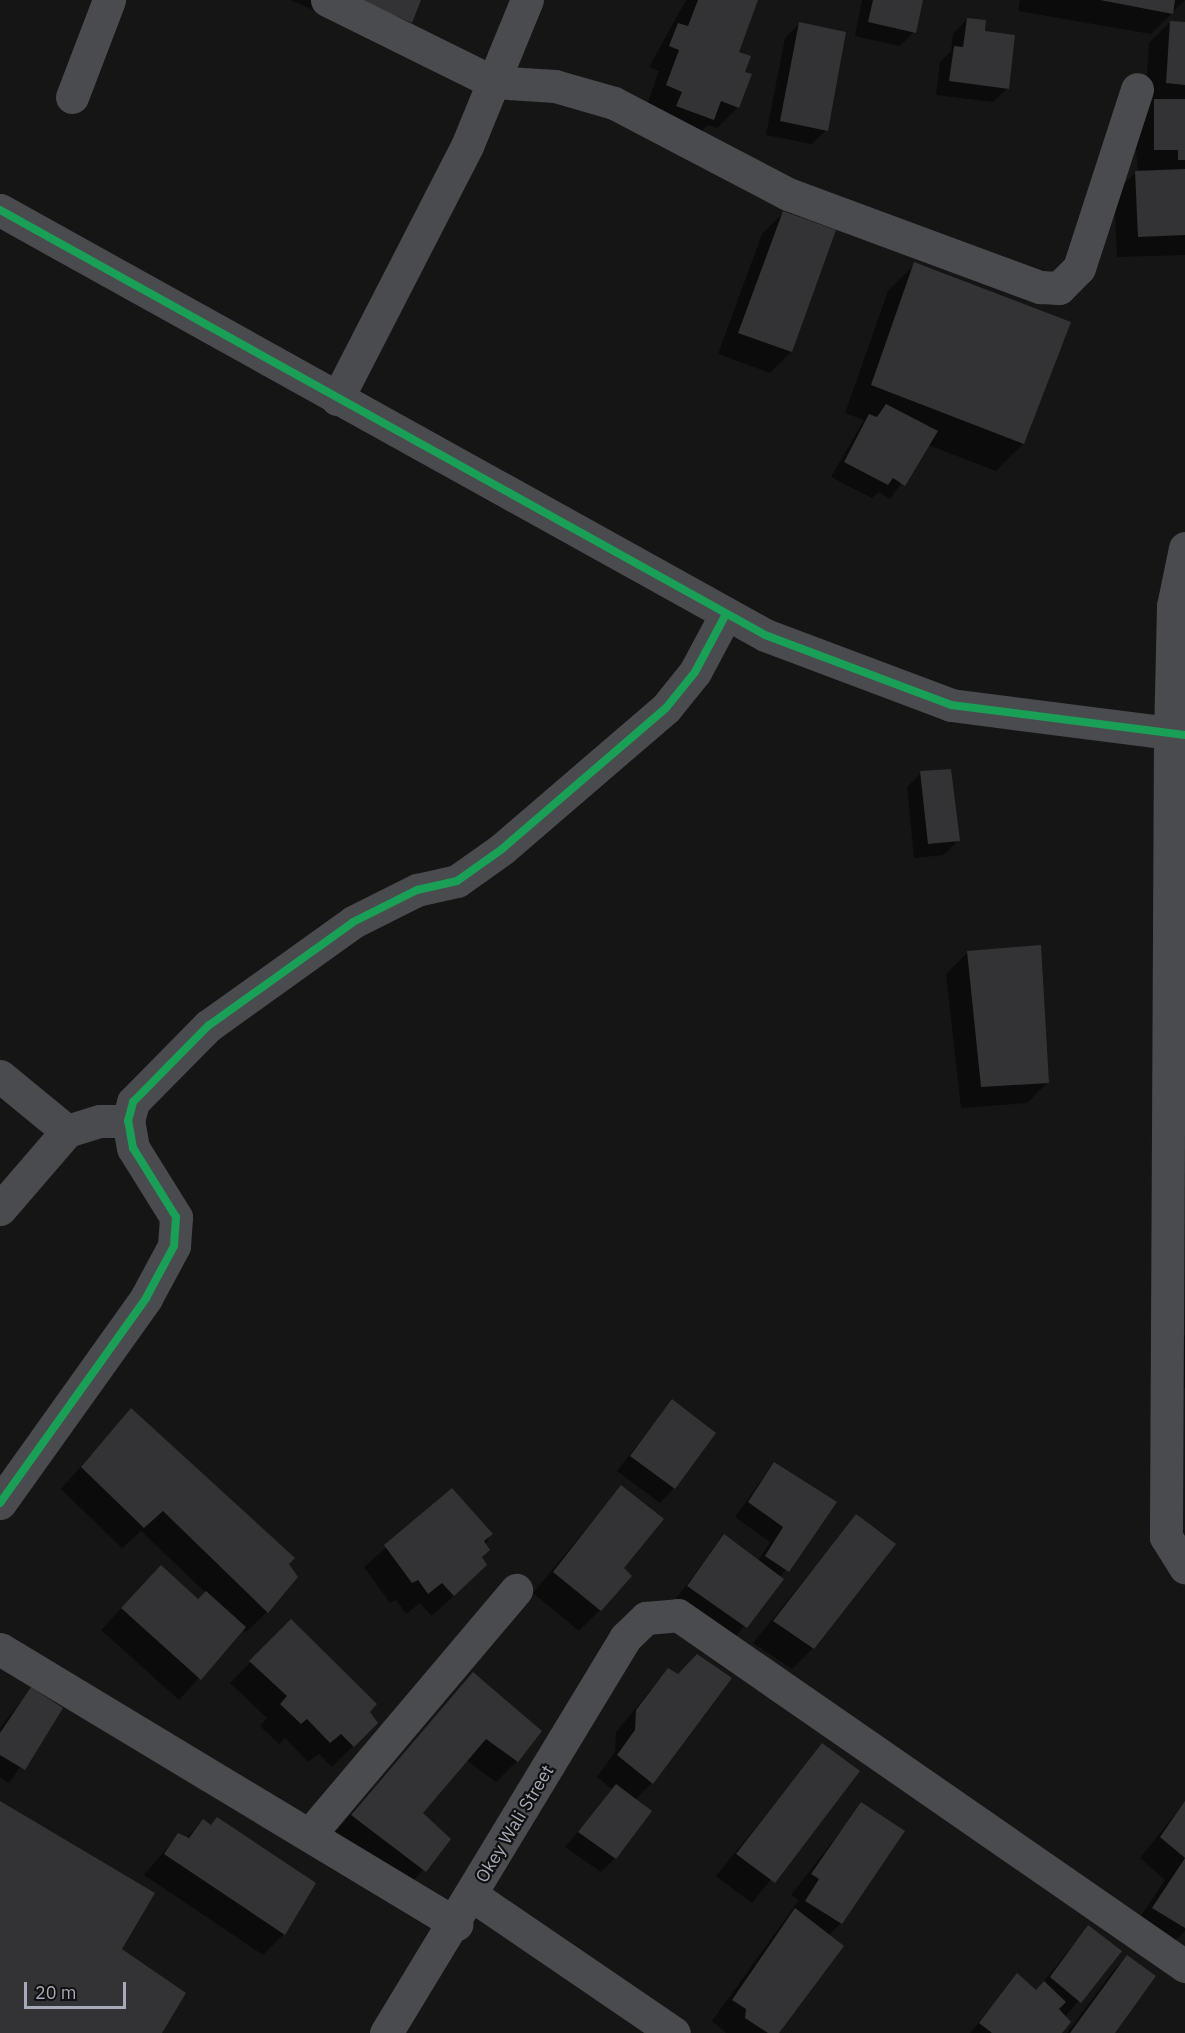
<!DOCTYPE html>
<html>
<head>
<meta charset="utf-8">
<style>
	body { margin:0 }
	#map { position:relative; width:1185px; height:2033px; overflow:hidden; background:#151516; font-family:"IBM Plex Sans",sans-serif }
	div>[style] { position:absolute }
	.shadow>* { inset:0; background:#0007 }
	.building>* { inset:0; background:#333335 }
	.minor>* { height:33px; margin:-16.5px; padding:0 16.5px; transform-origin:16.5px; border-radius:16.5px; background:#4a4b4e }
	.cycleway>* { height:8px; margin:-4px; padding:0 4px; transform-origin:4px; border-radius:4px; background:#1a9f57 }
	span { translate:-50% -50%; white-space:nowrap; text-align:center; line-height:1.15; -webkit-text-stroke:4.5px #101011; paint-order:stroke }
	.street-label { font-size:18px; color:#a6a9b7 }
	.scale { position:absolute; left:24px; top:1982px; width:102px; height:27px; box-sizing:border-box; border:3px solid #a6a9b7; border-top:0; padding-left:8px; font-size:18px; line-height:21px; white-space:nowrap; color:#a6a9b7; -webkit-text-stroke:4px #101011; paint-order:stroke }
</style>
</head>
<body>
<div id="map">
	<div class="shadow">
		<i style="clip-path:polygon(290px 0,419px 0,411px 22px,390px 43px)"></i>
		<i style="clip-path:polygon(686px 0,756px 0,737px 53px,743px 73px,738px 107px,717px 128px,708px 125px,692px 140px,646px 107px,659px 71px,649px 67px)"></i>
		<i style="clip-path:polygon(862px 0,921px 0,914px 32px,900px 46px,855px 36px)"></i>
		<i style="clip-path:polygon(1020px 0,1185px 0,1151px 34px,1018px 11px)"></i>
		<i style="clip-path:polygon(967px 19px,983px 32px,1008px 88px,993px 102px,936px 95px,940px 62px,951px 51px,953px 34px)"></i>
		<i style="clip-path:polygon(1170px 22px,1185px 23px,1185px 255px,1117px 257px,1114px 194px,1138px 170px,1133px 121px,1150px 104px,1145px 104px,1149px 43px)"></i>
		<i style="clip-path:polygon(799px 24px,826px 130px,812px 144px,766px 135px,785px 38px)"></i>
		<i style="clip-path:polygon(783px 213px,791px 352px,770px 373px,718px 354px,762px 234px)"></i>
		<i style="clip-path:polygon(915px 264px,1023px 444px,996px 471px,928px 445px,890px 499px,879px 492px,872px 498px,831px 477px,864px 420px,845px 413px,888px 291px)"></i>
		<i style="clip-path:polygon(921px 773px,958px 840px,944px 855px,914px 858px,907px 787px)"></i>
		<i style="clip-path:polygon(967px 953px,1048px 1082px,1027px 1103px,961px 1108px,946px 974px)"></i>
		<i style="clip-path:polygon(1185px 1335px,1185px 1388px,1179px 1389px,1171px 1348px)"></i>
		<i style="clip-path:polygon(672px 1401px,674px 1488px,660px 1503px,617px 1471px)"></i>
		<i style="clip-path:polygon(131px 1410px,287px 1564px,267px 1612px,246px 1632px,243px 1629px,179px 1700px,101px 1630px,140px 1588px,198px 1601px,206px 1593px,141px 1531px,122px 1548px,61px 1489px)"></i>
		<i style="clip-path:polygon(774px 1463px,835px 1503px,732px 1642px,674px 1601px,724px 1536px,758px 1561px,770px 1542px,735px 1517px)"></i>
		<i style="clip-path:polygon(621px 1487px,622px 1568px,600px 1610px,579px 1631px,533px 1593px)"></i>
		<i style="clip-path:polygon(452px 1490px,491px 1534px,464px 1586px,432px 1616px,420px 1603px,406px 1614px,396px 1600px,390px 1603px,364px 1567px)"></i>
		<i style="clip-path:polygon(856px 1516px,813px 1648px,792px 1669px,753px 1643px)"></i>
		<i style="clip-path:polygon(291px 1621px,376px 1723px,332px 1767px,319px 1754px,308px 1762px,285px 1738px,279px 1744px,260px 1726px,267px 1718px,230px 1683px)"></i>
		<i style="clip-path:polygon(668px 1669px,652px 1783px,635px 1800px,615px 1858px,601px 1872px,565px 1847px,613px 1790px,597px 1777px,615px 1752px,616px 1732px)"></i>
		<i style="clip-path:polygon(473px 1674px,517px 1761px,496px 1782px,466px 1760px,421px 1814px,449px 1839px,404px 1892px,331px 1837px)"></i>
		<i style="clip-path:polygon(31px 1689px,61px 1709px,9px 1783px,0 1777px,0 1728px)"></i>
		<i style="clip-path:polygon(823px 1745px,858px 1771px,752px 1903px,716px 1876px)"></i>
		<i style="clip-path:polygon(1185px 1802px,1185px 1931px,1166px 1950px,1132px 1929px,1165px 1880px,1140px 1858px)"></i>
		<i style="clip-path:polygon(862px 1804px,841px 1923px,828px 1936px,777px 2033px,726px 2033px,712px 2021px,799px 1900px,791px 1895px)"></i>
		<i style="clip-path:polygon(203px 1821px,284px 1934px,263px 1955px,144px 1875px,178px 1835px,185px 1839px)"></i>
		<i style="clip-path:polygon(1088px 1927px,1120px 1951px,1064px 2018px,1060px 2033px,970px 2033px,1017px 1976px,1035px 1992px)"></i>
		<i style="clip-path:polygon(1127px 1957px,1113px 2033px,1067px 2033px,1113px 1971px)"></i>
	</div>
	<div class="building">
		<i style="clip-path:polygon(359px 0,421px 0,412px 23px)"></i>
		<i style="clip-path:polygon(698px 0,758px 0,739px 52px,751px 56px,745px 72px,752px 74px,739px 108px,721px 101px,714px 120px,676px 106px,682px 92px,666px 85px,679px 50px,669px 46px,678px 23px,688px 26px)"></i>
		<i style="clip-path:polygon(873px 0,923px 0,916px 33px,868px 22px)"></i>
		<i style="clip-path:polygon(1100px 0,1175px 0,1173px 14px)"></i>
		<i style="clip-path:polygon(967px 18px,986px 20px,985px 31px,1015px 35px,1009px 89px,949px 81px,954px 46px,963px 47px)"></i>
		<i style="clip-path:polygon(1170px 21px,1185px 22px,1185px 85px,1166px 83px)"></i>
		<i style="clip-path:polygon(799px 22px,846px 32px,828px 131px,780px 121px)"></i>
		<i style="clip-path:polygon(1154px 99px,1185px 99px,1185px 160px,1178px 160px,1178px 150px,1154px 150px)"></i>
		<i style="clip-path:polygon(1185px 169px,1185px 235px,1138px 237px,1135px 171px)"></i>
		<i style="clip-path:polygon(783px 211px,836px 230px,792px 352px,738px 333px)"></i>
		<i style="clip-path:polygon(914px 262px,1071px 322px,1024px 444px,871px 385px)"></i>
		<i style="clip-path:polygon(886px 404px,938px 431px,905px 486px,893px 478px,888px 485px,844px 462px,869px 414px,877px 417px)"></i>
		<i style="clip-path:polygon(951px 769px,960px 841px,928px 844px,920px 771px)"></i>
		<i style="clip-path:polygon(1041px 945px,1049px 1083px,981px 1087px,967px 951px)"></i>
		<i style="clip-path:polygon(672px 1399px,716px 1433px,675px 1489px,630px 1456px)"></i>
		<i style="clip-path:polygon(131px 1408px,295px 1558px,289px 1564px,298px 1577px,268px 1613px,163px 1511px,144px 1528px,81px 1467px)"></i>
		<i style="clip-path:polygon(774px 1462px,837px 1502px,789px 1572px,765px 1556px,783px 1527px,748px 1502px)"></i>
		<i style="clip-path:polygon(621px 1485px,664px 1519px,624px 1568px,632px 1576px,601px 1611px,553px 1572px)"></i>
		<i style="clip-path:polygon(452px 1488px,493px 1534px,484px 1541px,490px 1550px,482px 1557px,487px 1565px,454px 1596px,442px 1583px,428px 1594px,418px 1580px,412px 1583px,384px 1545px)"></i>
		<i style="clip-path:polygon(856px 1514px,896px 1544px,814px 1649px,773px 1621px)"></i>
		<i style="clip-path:polygon(724px 1534px,784px 1579px,747px 1628px,687px 1586px)"></i>
		<i style="clip-path:polygon(161px 1565px,198px 1599px,206px 1591px,246px 1627px,201px 1680px,121px 1608px)"></i>
		<i style="clip-path:polygon(291px 1619px,377px 1704px,370px 1712px,378px 1723px,354px 1747px,341px 1734px,330px 1743px,307px 1719px,301px 1724px,280px 1704px,287px 1696px,249px 1661px)"></i>
		<i style="clip-path:polygon(697px 1654px,732px 1678px,653px 1784px,617px 1755px,635px 1730px,636px 1710px,668px 1668px,678px 1674px)"></i>
		<i style="clip-path:polygon(473px 1672px,542px 1731px,518px 1762px,486px 1739px,423px 1813px,451px 1839px,426px 1872px,351px 1815px)"></i>
		<i style="clip-path:polygon(31px 1687px,63px 1708px,25px 1770px,0 1755px,0 1733px)"></i>
		<i style="clip-path:polygon(822px 1743px,860px 1771px,775px 1883px,736px 1854px)"></i>
		<i style="clip-path:polygon(616px 1784px,652px 1811px,616px 1859px,578px 1832px)"></i>
		<i style="clip-path:polygon(0 1801px,155px 1893px,122px 1949px,186px 1993px,162px 2033px,0 2033px)"></i>
		<i style="clip-path:polygon(1185px 1801px,1185px 1928px,1152px 1908px,1185px 1858px,1160px 1837px)"></i>
		<i style="clip-path:polygon(861px 1802px,905px 1831px,842px 1924px,805px 1901px,819px 1879px,811px 1874px)"></i>
		<i style="clip-path:polygon(217px 1817px,316px 1883px,285px 1935px,164px 1854px,178px 1833px,189px 1838px,203px 1819px,211px 1825px)"></i>
		<i style="clip-path:polygon(795px 1908px,844px 1946px,779px 2033px,768px 2033px,745px 2018px,746px 2009px,732px 2000px)"></i>
		<i style="clip-path:polygon(1088px 1925px,1122px 1951px,1081px 2003px,1050px 1977px)"></i>
		<i style="clip-path:polygon(1127px 1955px,1156px 1976px,1115px 2033px,1070px 2033px)"></i>
		<i style="clip-path:polygon(1017px 1973px,1036px 1990px,1044px 1981px,1066px 2002px,1059px 2009px,1071px 2022px,1062px 2033px,992px 2033px,979px 2023px)"></i>
	</div>
	<div class="minor">
		<i style="left:327px;top:0;width:185px;rotate:26.3deg"></i>
		<i style="left:493px;top:82px;width:62px;rotate:3.7deg"></i>
		<i style="left:555px;top:86px;width:61px;rotate:16.1deg"></i>
		<i style="left:614px;top:103px;width:196px;rotate:27.6deg"></i>
		<i style="left:788px;top:194px;width:269px;rotate:20.3deg"></i>
		<i style="left:1040px;top:287px;width:19px;rotate:3deg"></i>
		<i style="left:1059px;top:288px;width:28px;rotate:-45deg"></i>
		<i style="left:1079px;top:268px;width:188px;rotate:-72deg"></i>
		<i style="left:72px;top:97px;width:104px;rotate:-69.1deg"></i>
		<i style="left:0;top:210px;width:875px;rotate:29.05deg"></i>
		<i style="left:765px;top:635px;width:199px;rotate:20.6deg"></i>
		<i style="left:951px;top:705px;width:236px;rotate:7.3deg"></i>
		<i style="left:337px;top:399px;width:284px;rotate:-62.8deg"></i>
		<i style="left:467px;top:146px;width:158px;rotate:-67.7deg"></i>
		<i style="left:1185px;top:548px;width:59px;rotate:101.7deg"></i>
		<i style="left:1173px;top:606px;width:129px;rotate:91.3deg"></i>
		<i style="left:1170px;top:735px;width:802px;rotate:90.29deg"></i>
		<i style="left:1166px;top:1537px;width:36px;rotate:58deg"></i>
		<i style="left:0;top:1076px;width:87px;rotate:39.4deg"></i>
		<i style="left:0;top:1209px;width:103px;rotate:-49.3deg"></i>
		<i style="left:67px;top:1131px;width:34px;rotate:-17deg"></i>
		<i style="left:100px;top:1121px;width:28px"></i>
		<i style="left:0;top:1503px;width:252px;rotate:-54.5deg"></i>
		<i style="left:146px;top:1298px;width:59px;rotate:-61.7deg"></i>
		<i style="left:174px;top:1246px;width:29px;rotate:-86deg"></i>
		<i style="left:176px;top:1217px;width:81px;rotate:-121.9deg"></i>
		<i style="left:133px;top:1148px;width:27px;rotate:-100deg"></i>
		<i style="left:128px;top:1121px;width:20px;rotate:-75deg"></i>
		<i style="left:133px;top:1102px;width:107px;rotate:-45.4deg"></i>
		<i style="left:208px;top:1026px;width:178px;rotate:-35.6deg"></i>
		<i style="left:353px;top:922px;width:72px;rotate:-26.6deg"></i>
		<i style="left:417px;top:890px;width:41px;rotate:-12.7deg"></i>
		<i style="left:457px;top:881px;width:55px;rotate:-35.4deg"></i>
		<i style="left:502px;top:849px;width:216px;rotate:-40.7deg"></i>
		<i style="left:666px;top:708px;width:46px;rotate:-51.1deg"></i>
		<i style="left:695px;top:672px;width:66px;rotate:-61.9deg"></i>
		<i style="left:0;top:1649px;width:533px;rotate:31.09deg"></i>
		<i style="left:309px;top:1835px;width:321px;rotate:-49.8deg"></i>
		<i style="left:473px;top:1896px;width:243px;rotate:34.3deg"></i>
		<i style="left:386px;top:2033px;width:462px;rotate:-58.8deg"></i>
		<i style="left:625px;top:1638px;width:29px;rotate:-44deg"></i>
		<i style="left:646px;top:1618px;width:32px;rotate:-5deg"></i>
		<i style="left:678px;top:1615px;width:617px;rotate:34.7deg"></i>
	</div>
	<div class="cycleway">
		<i style="left:0;top:210px;width:875px;rotate:29.05deg"></i>
		<i style="left:765px;top:635px;width:199px;rotate:20.6deg"></i>
		<i style="left:951px;top:705px;width:236px;rotate:7.3deg"></i>
		<i style="left:0;top:1503px;width:252px;rotate:-54.5deg"></i>
		<i style="left:146px;top:1298px;width:59px;rotate:-61.7deg"></i>
		<i style="left:174px;top:1246px;width:29px;rotate:-86deg"></i>
		<i style="left:176px;top:1217px;width:81px;rotate:-121.9deg"></i>
		<i style="left:133px;top:1148px;width:27px;rotate:-100deg"></i>
		<i style="left:128px;top:1121px;width:20px;rotate:-75deg"></i>
		<i style="left:133px;top:1102px;width:107px;rotate:-45.4deg"></i>
		<i style="left:208px;top:1026px;width:178px;rotate:-35.6deg"></i>
		<i style="left:353px;top:922px;width:72px;rotate:-26.6deg"></i>
		<i style="left:417px;top:890px;width:41px;rotate:-12.7deg"></i>
		<i style="left:457px;top:881px;width:55px;rotate:-35.4deg"></i>
		<i style="left:502px;top:849px;width:216px;rotate:-40.7deg"></i>
		<i style="left:666px;top:708px;width:46px;rotate:-51.1deg"></i>
		<i style="left:695px;top:672px;width:66px;rotate:-61.9deg"></i>
	</div>
	<div class="street-label">
		<span style="left:515px;top:1824px;rotate:-59deg">Okey Wali Street</span>
	</div>
	<div class="scale">20 m</div>
</div>
</body>
</html>
